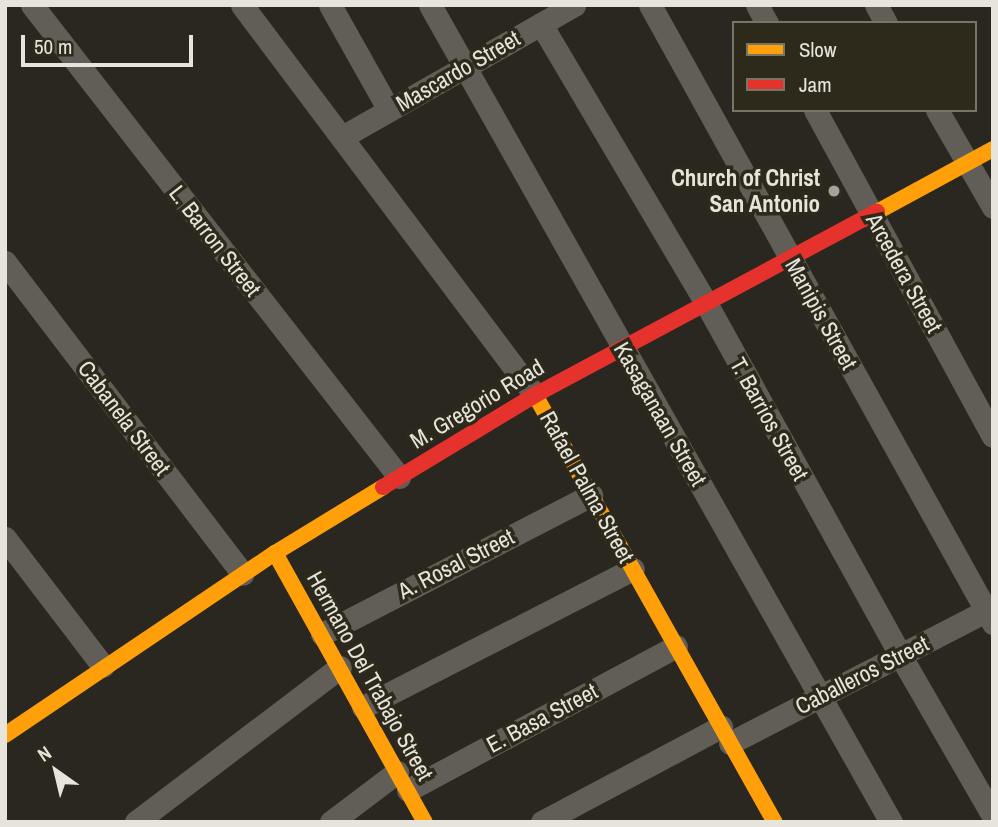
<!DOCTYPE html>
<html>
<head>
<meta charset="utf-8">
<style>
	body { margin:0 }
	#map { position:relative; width:998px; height:827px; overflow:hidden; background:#292720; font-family:"Archivo Narrow",sans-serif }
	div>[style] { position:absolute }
	.street>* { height:23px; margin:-11.5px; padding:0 11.5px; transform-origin:11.5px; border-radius:11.5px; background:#615e57 }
	.slow>* { height:16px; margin:-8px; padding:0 8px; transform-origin:8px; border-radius:8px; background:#ff9f0a }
	.jam>* { height:16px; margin:-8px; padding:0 8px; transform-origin:8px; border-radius:8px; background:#e5322d }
	.dots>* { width:19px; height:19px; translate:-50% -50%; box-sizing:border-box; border:4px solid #2d2a1c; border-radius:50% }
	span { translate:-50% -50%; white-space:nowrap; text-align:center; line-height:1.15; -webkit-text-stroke:7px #2d2a1c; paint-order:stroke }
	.street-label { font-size:23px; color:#e6e4db }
	.poi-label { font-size:23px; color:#e6e4db; font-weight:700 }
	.right { translate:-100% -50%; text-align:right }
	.frame { position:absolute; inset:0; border:7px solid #e6e4db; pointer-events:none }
	.legend { position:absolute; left:732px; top:21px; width:245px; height:91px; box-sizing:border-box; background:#2d2a1c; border:2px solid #777468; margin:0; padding:9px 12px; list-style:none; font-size:21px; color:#e6e4db }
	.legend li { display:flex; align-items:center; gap:14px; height:35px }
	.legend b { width:35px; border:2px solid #777468 }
	.north { position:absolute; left:21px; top:736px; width:70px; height:70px; -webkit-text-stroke:5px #2d2a1c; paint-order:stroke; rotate:326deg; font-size:19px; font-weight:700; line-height:28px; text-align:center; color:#e6e4db }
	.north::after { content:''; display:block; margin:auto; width:24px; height:32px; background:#e6e4db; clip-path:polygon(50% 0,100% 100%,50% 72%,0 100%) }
	.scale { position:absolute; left:21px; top:35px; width:172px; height:32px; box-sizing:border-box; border:4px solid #e6e4db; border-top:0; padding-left:9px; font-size:21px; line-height:24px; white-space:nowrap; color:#e6e4db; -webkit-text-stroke:5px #2d2a1c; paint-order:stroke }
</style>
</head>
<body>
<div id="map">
	<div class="street">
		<i style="left:32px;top:5px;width:598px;rotate:52.13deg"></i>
		<i style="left:242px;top:5px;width:488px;rotate:53.1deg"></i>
		<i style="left:330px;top:5px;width:120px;rotate:60.7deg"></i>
		<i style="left:430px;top:5px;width:938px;rotate:60.57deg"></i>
		<i style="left:650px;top:5px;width:707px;rotate:60.97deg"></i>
		<i style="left:757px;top:5px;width:21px;rotate:61deg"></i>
		<i style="left:876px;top:5px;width:21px;rotate:61deg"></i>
		<i style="left:541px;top:24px;width:324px;rotate:59.4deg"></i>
		<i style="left:706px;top:303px;width:402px;rotate:61.1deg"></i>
		<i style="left:900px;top:655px;width:186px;rotate:60deg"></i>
		<i style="left:815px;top:110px;width:371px;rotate:61.4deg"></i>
		<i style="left:937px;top:110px;width:112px;rotate:60deg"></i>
		<i style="left:342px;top:137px;width:267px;rotate:-29.6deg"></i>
		<i style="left:5px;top:262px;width:392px;rotate:52.7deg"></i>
		<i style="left:5px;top:538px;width:161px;rotate:52.6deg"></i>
		<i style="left:322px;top:634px;width:303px;rotate:-27.3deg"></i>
		<i style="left:363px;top:707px;width:303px;rotate:-27.1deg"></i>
		<i style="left:730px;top:743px;width:296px;rotate:-27.3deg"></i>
		<i style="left:408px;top:790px;width:304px;rotate:-28.2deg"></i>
		<i style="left:136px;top:822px;width:256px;rotate:-37.2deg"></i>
		<i style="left:331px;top:822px;width:83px;rotate:-37.1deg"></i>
		<i style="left:542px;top:822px;width:203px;rotate:-28deg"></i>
	</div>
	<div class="slow">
		<i style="left:877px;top:212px;width:132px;rotate:-28.5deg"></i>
		<i style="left:535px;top:395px;width:490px;rotate:60.7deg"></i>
		<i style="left:275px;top:553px;width:308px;rotate:60.9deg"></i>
		<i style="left:5px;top:735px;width:326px;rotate:-34deg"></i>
		<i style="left:275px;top:553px;width:127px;rotate:-31.4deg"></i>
	</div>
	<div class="jam">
		<i style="left:383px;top:487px;width:178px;rotate:-31.2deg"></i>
		<i style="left:535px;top:395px;width:388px;rotate:-28.2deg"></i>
	</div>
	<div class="dots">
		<i style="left:834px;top:191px;background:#a4a29a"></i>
	</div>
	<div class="street-label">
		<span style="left:458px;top:71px;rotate:-30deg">Mascardo Street</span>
		<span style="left:215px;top:241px;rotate:52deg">L. Barron Street</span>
		<span style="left:904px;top:273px;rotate:61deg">Arcedera Street</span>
		<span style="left:821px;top:314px;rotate:61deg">Manipis Street</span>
		<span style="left:477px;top:404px;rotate:-31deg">M. Gregorio Road</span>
		<span style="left:660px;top:414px;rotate:60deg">Kasaganaan Street</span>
		<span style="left:124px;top:418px;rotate:53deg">Cabanela Street</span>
		<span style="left:769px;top:419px;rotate:61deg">T. Barrios Street</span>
		<span style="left:587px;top:487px;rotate:61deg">Rafael Palma Street</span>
		<span style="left:456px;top:564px;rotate:-27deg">A. Rosal Street</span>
		<span style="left:862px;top:675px;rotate:-27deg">Caballeros Street</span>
		<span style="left:370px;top:676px;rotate:61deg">Hermano Del Trabajo Street</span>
		<span style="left:542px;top:718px;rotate:-28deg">E. Basa Street</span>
	</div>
	<div class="poi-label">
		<span class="right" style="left:820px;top:191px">Church of Christ<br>San Antonio</span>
	</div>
	<div class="frame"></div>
	<ul class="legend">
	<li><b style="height:9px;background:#ff9f0a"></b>Slow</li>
	<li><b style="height:9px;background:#e5322d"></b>Jam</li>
	</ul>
	<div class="north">N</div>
	<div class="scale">50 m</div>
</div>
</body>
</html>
